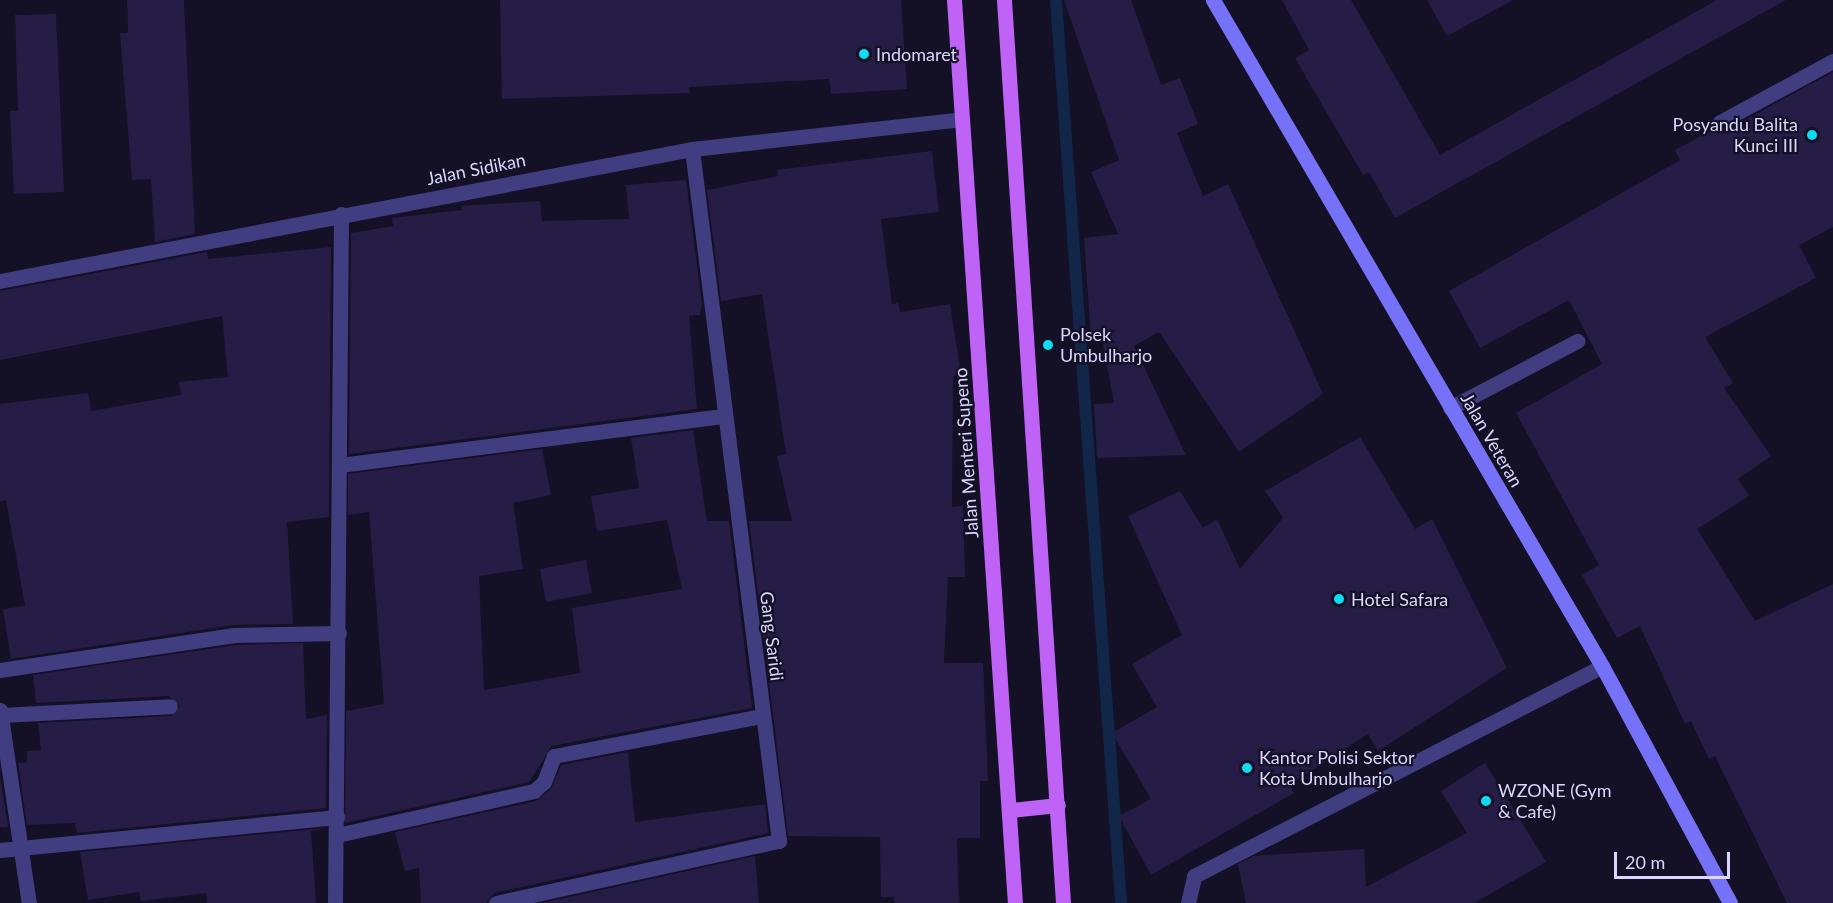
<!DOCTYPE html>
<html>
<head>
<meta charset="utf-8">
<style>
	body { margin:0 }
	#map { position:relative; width:1833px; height:903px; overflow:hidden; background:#141025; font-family:Lato,sans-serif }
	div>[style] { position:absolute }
	.stream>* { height:12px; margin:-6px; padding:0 6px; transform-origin:6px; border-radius:6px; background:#112648 }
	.building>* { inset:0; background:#251d45 }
	.lane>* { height:15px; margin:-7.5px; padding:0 7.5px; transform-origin:7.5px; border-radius:7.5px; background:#403e81 }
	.street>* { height:15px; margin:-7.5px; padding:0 7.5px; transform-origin:7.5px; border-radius:7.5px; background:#403e81 }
	.secondary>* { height:15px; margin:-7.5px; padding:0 7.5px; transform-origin:7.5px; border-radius:7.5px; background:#7572f8 }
	.primary>* { height:15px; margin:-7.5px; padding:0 7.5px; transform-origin:7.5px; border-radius:7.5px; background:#bf63f7 }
	.dots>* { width:16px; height:16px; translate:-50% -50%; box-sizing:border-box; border:3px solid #141025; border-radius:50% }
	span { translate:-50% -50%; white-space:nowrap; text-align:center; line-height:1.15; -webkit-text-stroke:4.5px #141025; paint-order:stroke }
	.poi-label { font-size:18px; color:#dad6fd }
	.left { translate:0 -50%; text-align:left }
	.right { translate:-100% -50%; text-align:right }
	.street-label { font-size:18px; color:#dad6fd }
	.scale { position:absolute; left:1614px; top:852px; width:116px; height:27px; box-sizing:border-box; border:3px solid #dad6fd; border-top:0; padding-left:8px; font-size:18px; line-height:21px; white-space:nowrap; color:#dad6fd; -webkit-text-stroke:4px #141025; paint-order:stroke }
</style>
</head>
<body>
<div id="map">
	<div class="stream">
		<i style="left:1056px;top:0;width:905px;rotate:85.88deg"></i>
	</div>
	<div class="building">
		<i style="clip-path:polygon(127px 0,184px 0,195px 234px,155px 242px,151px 179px,132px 180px,120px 33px,128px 33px)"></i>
		<i style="clip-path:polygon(500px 0,901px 0,907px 89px,831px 94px,829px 79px,689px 87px,690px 93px,502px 99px)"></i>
		<i style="clip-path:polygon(1064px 0,1131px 0,1161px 85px,1180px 78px,1198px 124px,1177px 133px,1203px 196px,1228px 184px,1323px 394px,1239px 452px,1159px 332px,1134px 346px,1186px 455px,1097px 458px,1094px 404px,1114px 403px,1102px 339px,1091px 340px,1084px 238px,1118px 234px,1091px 172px,1119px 160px)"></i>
		<i style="clip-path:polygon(1282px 0,1351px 0,1440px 155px,1717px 0,1786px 0,1395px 218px,1369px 172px,1363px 175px,1295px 58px,1309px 50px)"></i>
		<i style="clip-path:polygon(1427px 0,1513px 0,1447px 36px)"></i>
		<i style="clip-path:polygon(56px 14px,64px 192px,14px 194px,10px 111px,18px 111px,15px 15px)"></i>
		<i style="clip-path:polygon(1833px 72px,1833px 227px,1799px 245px,1816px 278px,1705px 337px,1733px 383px,1724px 388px,1771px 456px,1738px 479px,1749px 496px,1697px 529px,1755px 621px,1833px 584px,1833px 903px,1787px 903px,1715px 756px,1709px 759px,1691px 721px,1685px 724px,1640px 626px,1617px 638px,1582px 575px,1599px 565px,1516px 413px,1602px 364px,1569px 300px,1480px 348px,1449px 291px,1680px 160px,1675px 150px,1714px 129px,1725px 131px)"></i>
		<i style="clip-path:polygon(932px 151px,939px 212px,881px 219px,892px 304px,898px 303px,900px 312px,950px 304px,961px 374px,953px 376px,952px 507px,963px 506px,965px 577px,948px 577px,944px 663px,983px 663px,988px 781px,980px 781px,980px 838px,957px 838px,959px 903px,894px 903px,894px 897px,881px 897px,880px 837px,788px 836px,749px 521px,792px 521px,777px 456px,786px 454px,762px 294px,721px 301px,707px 190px,778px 176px,777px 170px)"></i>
		<i style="clip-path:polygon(686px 180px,702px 304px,700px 315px,689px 316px,697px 409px,349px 454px,351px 233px,393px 226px,392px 218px,462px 210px,461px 206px,540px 201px,542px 221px,629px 219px,626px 185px)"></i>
		<i style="clip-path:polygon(331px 247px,329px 517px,287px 522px,293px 624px,233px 625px,11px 659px,3px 609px,25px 606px,6px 500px,0 501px,0 404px,88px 393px,91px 411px,181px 395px,179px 382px,228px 377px,222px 316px,0 360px,0 291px,207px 252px,208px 259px)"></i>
		<i style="clip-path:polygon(693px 430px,707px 521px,729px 521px,752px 708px,552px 746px,529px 782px,345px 823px,346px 711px,384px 704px,369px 512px,348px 515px,348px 474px,542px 449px,551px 495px,513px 503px,523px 569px,479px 576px,484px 690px,580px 673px,572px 608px,682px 589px,667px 520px,597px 531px,591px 496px,639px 488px,631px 438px)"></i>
		<i style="clip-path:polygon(1360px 437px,1415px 529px,1432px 519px,1507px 668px,1378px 751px,1368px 734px,1289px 785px,1294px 793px,1151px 875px,1119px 816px,1151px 799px,1112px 733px,1157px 707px,1132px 664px,1182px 635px,1128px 516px,1180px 491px,1203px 528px,1217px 519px,1240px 569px,1283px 518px,1265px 491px)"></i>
		<i style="clip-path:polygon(586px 560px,592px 593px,546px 602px,540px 569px)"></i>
		<i style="clip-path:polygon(303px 643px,306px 719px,327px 715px,326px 808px,77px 833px,75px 823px,27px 825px,18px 763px,27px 762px,27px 751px,41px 750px,38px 723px,171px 716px,180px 706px,169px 696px,36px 703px,33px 675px,235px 645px)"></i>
		<i style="clip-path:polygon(628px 752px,635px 822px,765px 804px,768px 833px,494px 893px,486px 903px,421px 903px,419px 868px,405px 871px,395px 832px,536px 801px,551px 789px,561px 765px)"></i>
		<i style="clip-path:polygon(1485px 763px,1546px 862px,1474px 903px,1246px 903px,1238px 864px,1254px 856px,1364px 849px,1366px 887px,1467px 833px,1441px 791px)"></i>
		<i style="clip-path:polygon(0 776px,8px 827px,0 827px)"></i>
		<i style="clip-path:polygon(326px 828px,311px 831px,316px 903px,207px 903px,206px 893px,141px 901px,139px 892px,88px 900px,80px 852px)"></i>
		<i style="clip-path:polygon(755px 856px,759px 903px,542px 903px)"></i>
	</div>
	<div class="lane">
		<i style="left:1720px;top:122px;width:128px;rotate:-28.4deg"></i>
		<i style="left:1450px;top:408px;width:144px;rotate:-27.8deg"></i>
		<i style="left:1188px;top:903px;width:28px;rotate:-77deg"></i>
		<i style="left:1194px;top:876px;width:459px;rotate:-27.2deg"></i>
	</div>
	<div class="street">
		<i style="left:0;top:281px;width:704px;rotate:-10.8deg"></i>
		<i style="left:692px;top:149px;width:272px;rotate:-6.3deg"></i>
		<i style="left:340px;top:465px;width:386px;rotate:-7.3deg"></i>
		<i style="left:0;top:670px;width:237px;rotate:-8.5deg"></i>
		<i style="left:234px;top:635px;width:105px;rotate:-1.1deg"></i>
		<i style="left:0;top:710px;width:195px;rotate:81.5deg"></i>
		<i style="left:1px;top:715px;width:169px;rotate:-3deg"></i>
		<i style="left:337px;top:835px;width:202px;rotate:-12.6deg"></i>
		<i style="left:534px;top:791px;width:13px;rotate:-42deg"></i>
		<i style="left:544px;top:782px;width:28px;rotate:-69deg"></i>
		<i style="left:554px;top:756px;width:212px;rotate:-10.9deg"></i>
		<i style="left:0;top:850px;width:339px;rotate:-5.6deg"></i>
		<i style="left:335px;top:903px;width:689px;rotate:-89.5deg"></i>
		<i style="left:496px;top:903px;width:290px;rotate:-12.4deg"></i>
		<i style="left:779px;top:841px;width:697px;rotate:-97.17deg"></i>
	</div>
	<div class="secondary">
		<i style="left:1213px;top:0;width:771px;rotate:59.71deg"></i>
		<i style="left:1602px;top:666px;width:269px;rotate:61.6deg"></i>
	</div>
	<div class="primary">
		<i style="left:954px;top:0;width:905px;rotate:86.14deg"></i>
		<i style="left:1004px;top:0;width:905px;rotate:86.26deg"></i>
		<i style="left:1010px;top:810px;width:48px;rotate:-5.9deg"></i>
	</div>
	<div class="dots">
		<i style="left:864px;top:54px;background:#0cddf3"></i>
		<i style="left:1812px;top:135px;background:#0cddf3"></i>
		<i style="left:1048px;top:345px;background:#0cddf3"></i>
		<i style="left:1339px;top:599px;background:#0cddf3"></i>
		<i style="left:1247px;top:768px;background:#0cddf3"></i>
		<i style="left:1486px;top:801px;background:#0cddf3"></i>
	</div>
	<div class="poi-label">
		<span class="left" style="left:876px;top:54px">Indomaret</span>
		<span class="right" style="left:1798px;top:135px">Posyandu Balita<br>Kunci III</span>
		<span class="left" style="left:1060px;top:345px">Polsek<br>Umbulharjo</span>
		<span class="left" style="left:1351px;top:599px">Hotel Safara</span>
		<span class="left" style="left:1259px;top:768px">Kantor Polisi Sektor<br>Kota Umbulharjo</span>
		<span class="left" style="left:1498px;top:801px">WZONE (Gym<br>&amp; Cafe)</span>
	</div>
	<div class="street-label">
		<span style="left:476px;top:169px;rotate:-11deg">Jalan Sidikan</span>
		<span style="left:1492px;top:440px;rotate:60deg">Jalan Veteran</span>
		<span style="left:966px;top:453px;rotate:-94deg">Jalan Menteri Supeno</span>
		<span style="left:772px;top:636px;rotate:83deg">Gang Saridi</span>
	</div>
	<div class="scale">20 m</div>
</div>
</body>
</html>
